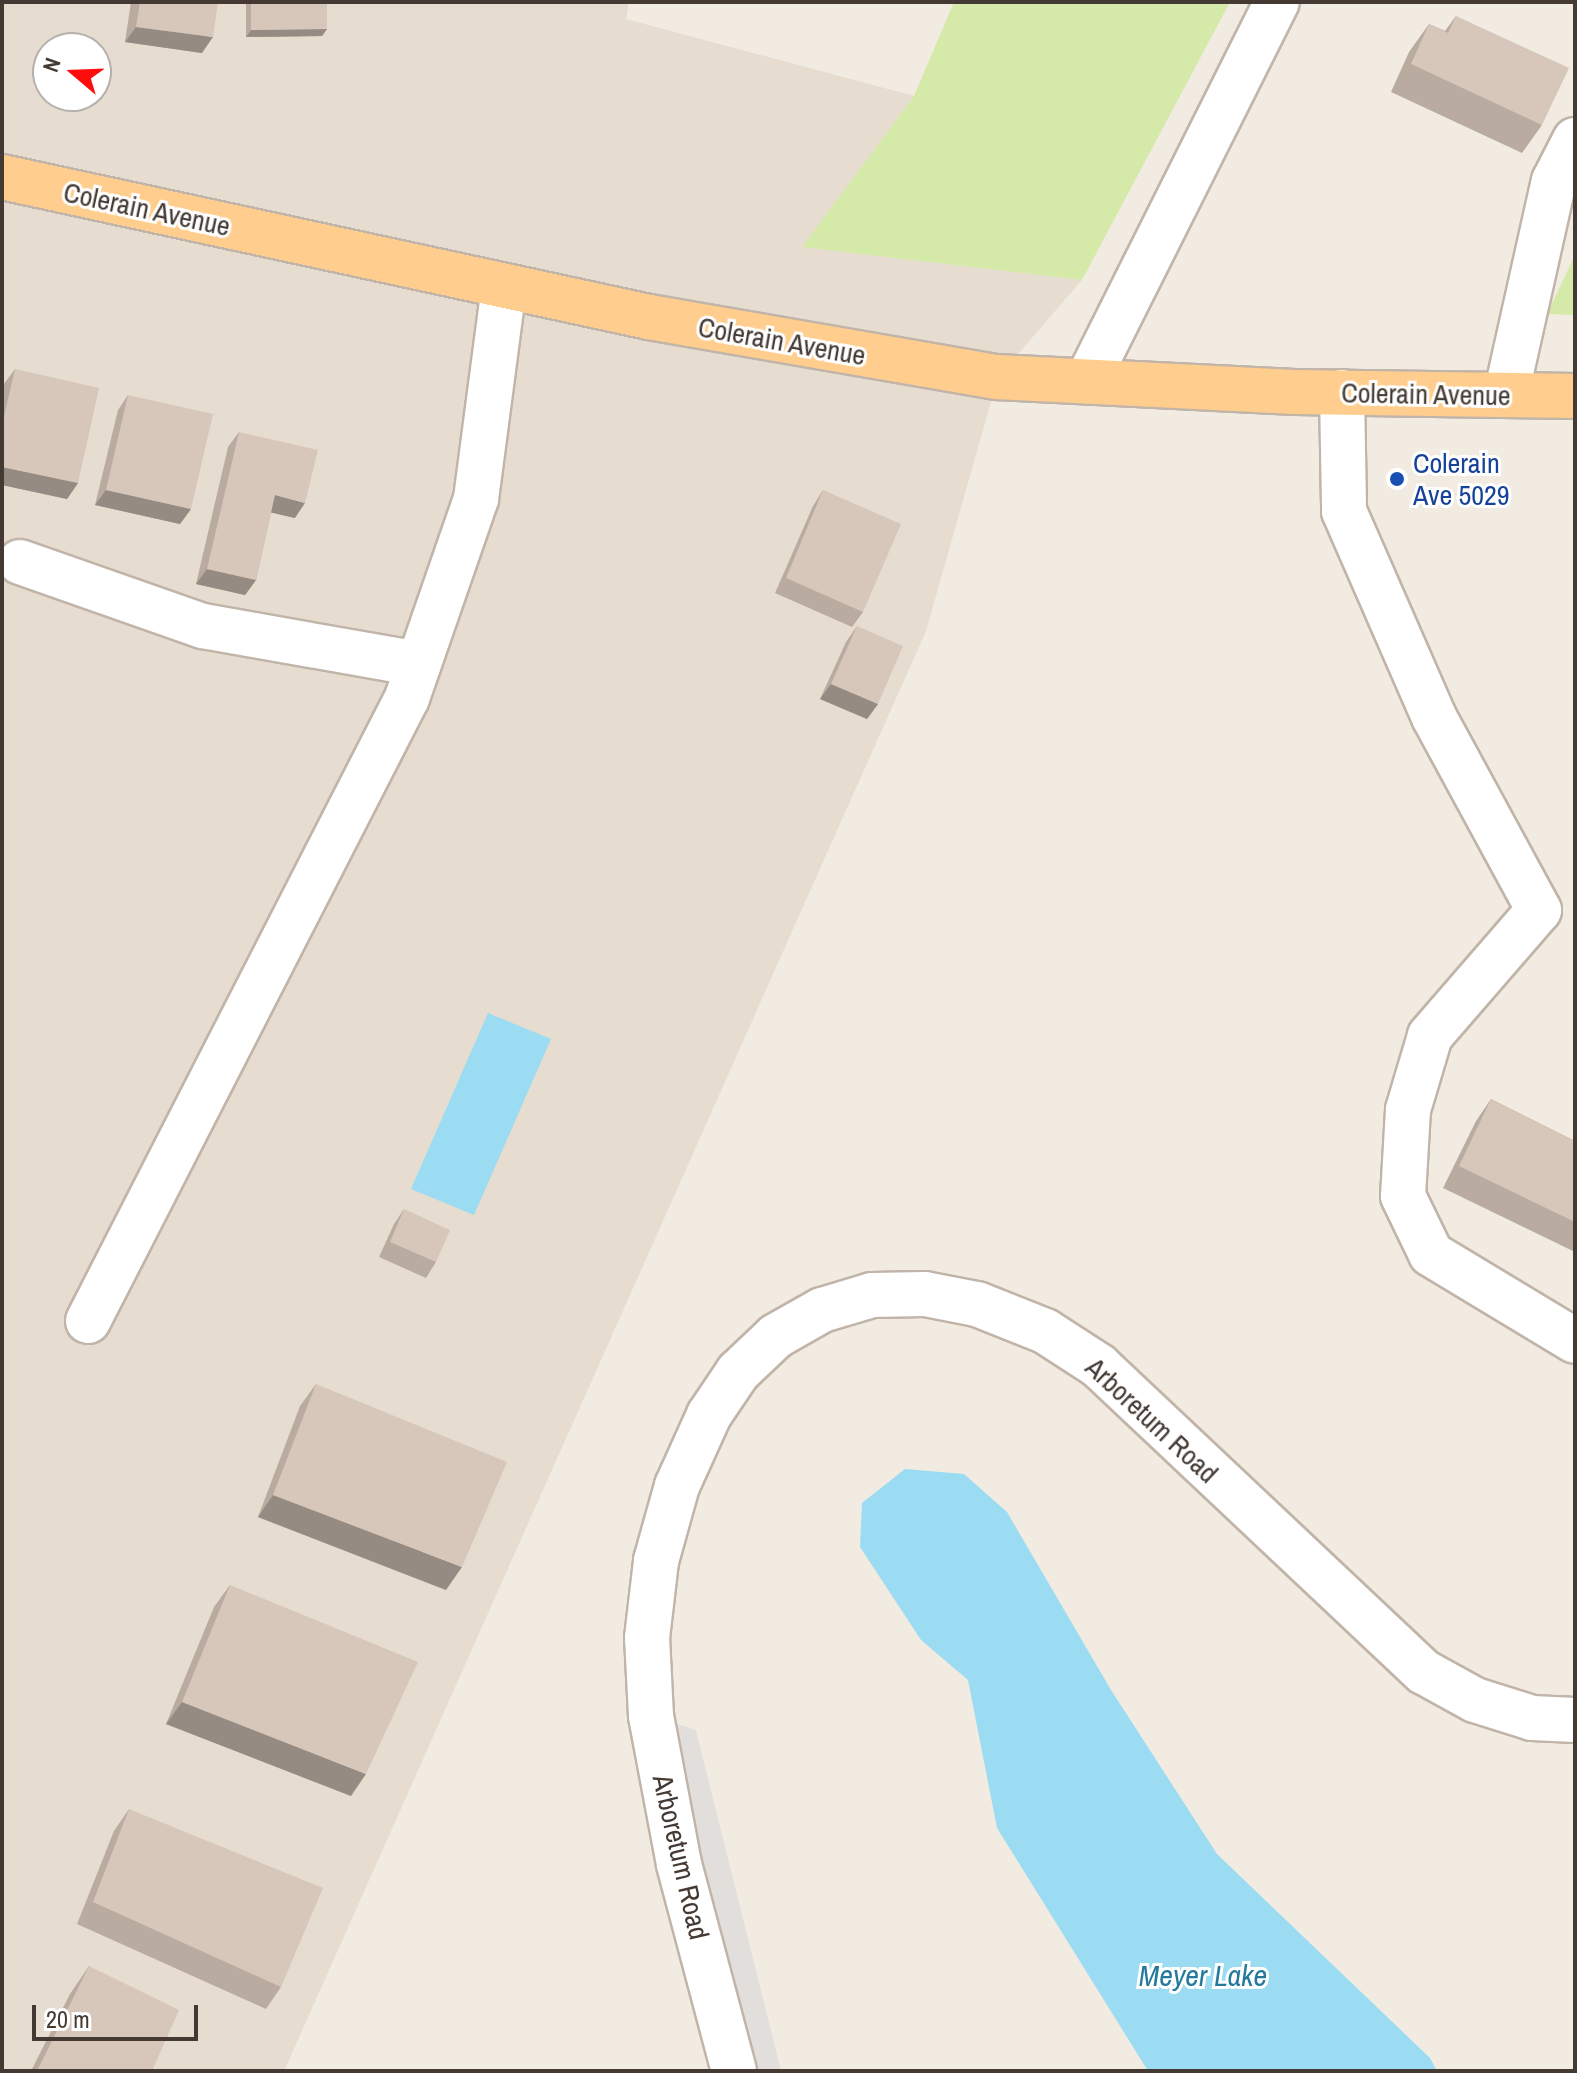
<!DOCTYPE html>
<html>
<head>
<meta charset="utf-8">
<style>
	body { margin:0 }
	#map { position:relative; width:1577px; height:2073px; overflow:hidden; background:#f2ebe2; font-family:"Archivo Narrow",sans-serif }
	div>[style] { position:absolute }
	.residential>* { inset:0; background:#e6dcd0 }
	.green>* { inset:0; background:#d5e9a9 }
	.parking>* { inset:0; background:#e2dedb }
	.water>* { inset:0; background:#9bdcf2 }
	.roads { filter:drop-shadow(2px 0 #c1b4a8) drop-shadow(-2px 0 #c1b4a8) drop-shadow(0 2px #c1b4a8) drop-shadow(0 -2px #c1b4a8) }
	.minor>* { height:44px; margin:-22px; padding:0 22px; transform-origin:22px; border-radius:22px; background:#fff }
	.major>* { height:44px; margin:-22px; padding:0 22px; transform-origin:22px; border-radius:22px; background:#ffce8e }
	.wall>* { inset:0; background:#b9aba0 }
	.shaded-wall>* { inset:0; background:#968b82 }
	.building>* { inset:0; background:#d7c7ba }
	.dots>* { width:22px; height:22px; translate:-50% -50%; box-sizing:border-box; border:4px solid #fff; border-radius:50% }
	span { translate:-50% -50%; white-space:nowrap; text-align:center; line-height:1.15; -webkit-text-stroke:6px #fff; paint-order:stroke }
	.street-label { font-size:28px; color:#443a33 }
	.transit-label { font-size:28px; color:#164399 }
	.left { translate:0 -50%; text-align:left }
	.water-label { font-size:30px; color:#257a9b; font-style:italic }
	.frame { position:absolute; inset:0; border:4px solid #443a33; pointer-events:none }
	.north { position:absolute; left:32px; top:32px; width:80px; height:80px; box-sizing:border-box; background:#fff; border:2px solid #b4b0ad; border-radius:50%; rotate:289deg; font-size:22px; font-weight:700; line-height:32px; text-align:center; color:#443a33 }
	.north::after { content:''; display:block; margin:auto; width:28px; height:36px; background:#ff0c0c; clip-path:polygon(50% 0,100% 100%,50% 72%,0 100%) }
	.scale { position:absolute; left:32px; top:2005px; width:166px; height:36px; box-sizing:border-box; border:4px solid #443a33; border-top:0; padding-left:10px; font-size:24px; line-height:28px; white-space:nowrap; color:#443a33; -webkit-text-stroke:6px #fff; paint-order:stroke }
</style>
</head>
<body>
<div id="map">
	<div class="residential">
		<i style="clip-path:polygon(evenodd,2px 2px,629px 2px,626px 19px,914px 96px,803px 247px,1082px 280px,998px 377px,926px 631px,284px 2071px,2px 2071px,2px 2px,48px 48px,96px 48px,96px 96px,48px 96px,48px 48px)"></i>
	</div>
	<div class="green">
		<i style="clip-path:polygon(954px 2px,1230px 2px,1082px 280px,802px 247px,914px 96px)"></i>
		<i style="clip-path:polygon(1575px 255px,1575px 315px,1547px 314px)"></i>
	</div>
	<div class="parking">
		<i style="clip-path:polygon(651px 1716px,696px 1730px,781px 2071px,734px 2071px)"></i>
	</div>
	<div class="water">
		<i style="clip-path:polygon(488px 1013px,551px 1039px,474px 1215px,411px 1189px)"></i>
		<i style="clip-path:polygon(905px 1469px,964px 1474px,1007px 1512px,1111px 1690px,1217px 1854px,1430px 2058px,1437px 2071px,1148px 2071px,997px 1828px,968px 1680px,921px 1640px,860px 1547px,862px 1503px)"></i>
	</div>
	<div class="roads">
		<div class="minor">
			<i style="left:1087px;top:381px;width:424px;rotate:-63.4deg"></i>
			<i style="left:1342px;top:392px;width:119px;rotate:89deg"></i>
			<i style="left:1344px;top:511px;width:225px;rotate:66.4deg"></i>
			<i style="left:1434px;top:717px;width:220px;rotate:61.5deg"></i>
			<i style="left:1539px;top:910px;width:167px;rotate:130.9deg"></i>
			<i style="left:1430px;top:1036px;width:77px;rotate:106.6deg"></i>
			<i style="left:1408px;top:1110px;width:86px;rotate:93.3deg"></i>
			<i style="left:1403px;top:1196px;width:64px;rotate:64.2deg"></i>
			<i style="left:1431px;top:1254px;width:168px;rotate:31.1deg"></i>
			<i style="left:1506px;top:395px;width:219px;rotate:-77.4deg"></i>
			<i style="left:1554px;top:181px;width:46px;rotate:-62.9deg"></i>
			<i style="left:20px;top:562px;width:194px;rotate:19.3deg"></i>
			<i style="left:203px;top:626px;width:219px;rotate:10deg"></i>
			<i style="left:88px;top:1321px;width:700px;rotate:-62.89deg"></i>
			<i style="left:407px;top:698px;width:211px;rotate:-70.9deg"></i>
			<i style="left:476px;top:499px;width:215px;rotate:-82.5deg"></i>
			<i style="left:734px;top:2071px;width:214px;rotate:-104.9deg"></i>
			<i style="left:679px;top:1864px;width:151px;rotate:-100.7deg"></i>
			<i style="left:651px;top:1716px;width:78px;rotate:-92.9deg"></i>
			<i style="left:647px;top:1638px;width:78px;rotate:-83.3deg"></i>
			<i style="left:656px;top:1561px;width:78px;rotate:-74.4deg"></i>
			<i style="left:677px;top:1486px;width:78px;rotate:-65.7deg"></i>
			<i style="left:709px;top:1415px;width:52px;rotate:-56deg"></i>
			<i style="left:738px;top:1372px;width:52px;rotate:-43.5deg"></i>
			<i style="left:776px;top:1336px;width:53px;rotate:-29.5deg"></i>
			<i style="left:822px;top:1310px;width:52px;rotate:-16.7deg"></i>
			<i style="left:872px;top:1295px;width:53px;rotate:-1.1deg"></i>
			<i style="left:925px;top:1294px;width:53px;rotate:10.9deg"></i>
			<i style="left:977px;top:1304px;width:73px;rotate:21.7deg"></i>
			<i style="left:1045px;top:1331px;width:64px;rotate:32.9deg"></i>
			<i style="left:1099px;top:1366px;width:446px;rotate:43.3deg"></i>
			<i style="left:1424px;top:1672px;width:58px;rotate:28.8deg"></i>
			<i style="left:1475px;top:1700px;width:60px;rotate:17.5deg"></i>
			<i style="left:1532px;top:1718px;width:43px;rotate:2.7deg"></i>
		</div>
		<div class="major">
			<i style="left:2px;top:177px;width:662px;rotate:12.21deg"></i>
			<i style="left:649px;top:317px;width:353px;rotate:9.8deg"></i>
			<i style="left:997px;top:377px;width:298px;rotate:2.9deg"></i>
			<i style="left:1295px;top:392px;width:280px;rotate:0.8deg"></i>
		</div>
	</div>
	<div class="wall">
		<i style="clip-path:polygon(131px 2px,218px 2px,202px 53px,125px 42px)"></i>
		<i style="clip-path:polygon(246px 2px,327px 2px,327px 29px,322px 36px,246px 37px)"></i>
		<i style="clip-path:polygon(1456px 16px,1542px 125px,1522px 153px,1391px 92px,1409px 52px,1429px 24px,1445px 31px)"></i>
		<i style="clip-path:polygon(15px 369px,78px 483px,67px 499px,2px 485px,2px 394px,4px 384px)"></i>
		<i style="clip-path:polygon(128px 395px,191px 509px,180px 524px,95px 505px,118px 410px)"></i>
		<i style="clip-path:polygon(239px 432px,295px 518px,271px 512px,256px 580px,245px 595px,196px 584px,228px 447px)"></i>
		<i style="clip-path:polygon(823px 490px,863px 612px,852px 627px,775px 593px,813px 506px)"></i>
		<i style="clip-path:polygon(857px 626px,878px 704px,867px 719px,820px 699px,846px 642px)"></i>
		<i style="clip-path:polygon(1491px 1099px,1575px 1141px,1575px 1252px,1443px 1188px,1476px 1121px)"></i>
		<i style="clip-path:polygon(404px 1209px,436px 1262px,426px 1278px,379px 1257px,394px 1224px)"></i>
		<i style="clip-path:polygon(316px 1384px,446px 1590px,258px 1517px,300px 1406px)"></i>
		<i style="clip-path:polygon(230px 1585px,351px 1796px,166px 1724px,214px 1607px)"></i>
		<i style="clip-path:polygon(129px 1809px,281px 1987px,266px 2009px,77px 1924px,114px 1831px)"></i>
		<i style="clip-path:polygon(89px 1966px,152px 2071px,31px 2071px,70px 1994px)"></i>
	</div>
	<div class="shaded-wall">
		<i style="clip-path:polygon(136px 27px,213px 37px,202px 53px,125px 42px)"></i>
		<i style="clip-path:polygon(327px 29px,322px 36px,246px 37px,251px 30px)"></i>
		<i style="clip-path:polygon(2px 467px,78px 483px,67px 499px,2px 485px)"></i>
		<i style="clip-path:polygon(106px 490px,191px 509px,180px 524px,95px 505px)"></i>
		<i style="clip-path:polygon(275px 495px,305px 503px,295px 518px,264px 511px)"></i>
		<i style="clip-path:polygon(207px 569px,256px 580px,245px 595px,196px 584px)"></i>
		<i style="clip-path:polygon(831px 684px,878px 704px,867px 719px,820px 699px)"></i>
		<i style="clip-path:polygon(273px 1495px,462px 1567px,446px 1590px,258px 1517px)"></i>
		<i style="clip-path:polygon(182px 1702px,366px 1774px,351px 1796px,166px 1724px)"></i>
	</div>
	<div class="building">
		<i style="clip-path:polygon(140px 2px,218px 2px,213px 37px,136px 27px)"></i>
		<i style="clip-path:polygon(251px 2px,327px 2px,327px 29px,251px 30px)"></i>
		<i style="clip-path:polygon(1456px 16px,1569px 68px,1542px 125px,1411px 64px,1429px 24px,1448px 33px)"></i>
		<i style="clip-path:polygon(15px 369px,99px 388px,78px 483px,2px 467px,2px 425px)"></i>
		<i style="clip-path:polygon(128px 395px,213px 414px,191px 509px,106px 490px)"></i>
		<i style="clip-path:polygon(239px 432px,318px 450px,305px 503px,275px 495px,256px 580px,207px 569px)"></i>
		<i style="clip-path:polygon(823px 490px,901px 524px,863px 612px,786px 578px)"></i>
		<i style="clip-path:polygon(857px 626px,903px 646px,878px 704px,831px 684px)"></i>
		<i style="clip-path:polygon(1491px 1099px,1575px 1141px,1575px 1222px,1459px 1166px)"></i>
		<i style="clip-path:polygon(404px 1209px,450px 1230px,436px 1262px,390px 1242px)"></i>
		<i style="clip-path:polygon(316px 1384px,507px 1462px,462px 1567px,273px 1495px)"></i>
		<i style="clip-path:polygon(230px 1585px,418px 1662px,366px 1774px,182px 1702px)"></i>
		<i style="clip-path:polygon(129px 1809px,323px 1888px,281px 1987px,93px 1902px)"></i>
		<i style="clip-path:polygon(89px 1966px,179px 2010px,152px 2071px,37px 2071px)"></i>
	</div>
	<div class="dots">
		<i style="left:1397px;top:479px;background:#1a4fb4"></i>
	</div>
	<div class="street-label">
		<span style="left:147px;top:209px;rotate:12deg">Colerain Avenue</span>
		<span style="left:782px;top:341px;rotate:10deg">Colerain Avenue</span>
		<span style="left:1426px;top:394px;rotate:1deg">Colerain Avenue</span>
		<span style="left:1152px;top:1420px;rotate:43deg">Arboretum Road</span>
		<span style="left:681px;top:1857px;rotate:77deg">Arboretum Road</span>
	</div>
	<div class="transit-label">
		<span class="left" style="left:1413px;top:479px">Colerain<br>Ave 5029</span>
	</div>
	<div class="water-label">
		<span style="left:1203px;top:1975px">Meyer Lake</span>
	</div>
	<div class="frame"></div>
	<div class="north">N</div>
	<div class="scale">20 m</div>
</div>
</body>
</html>
